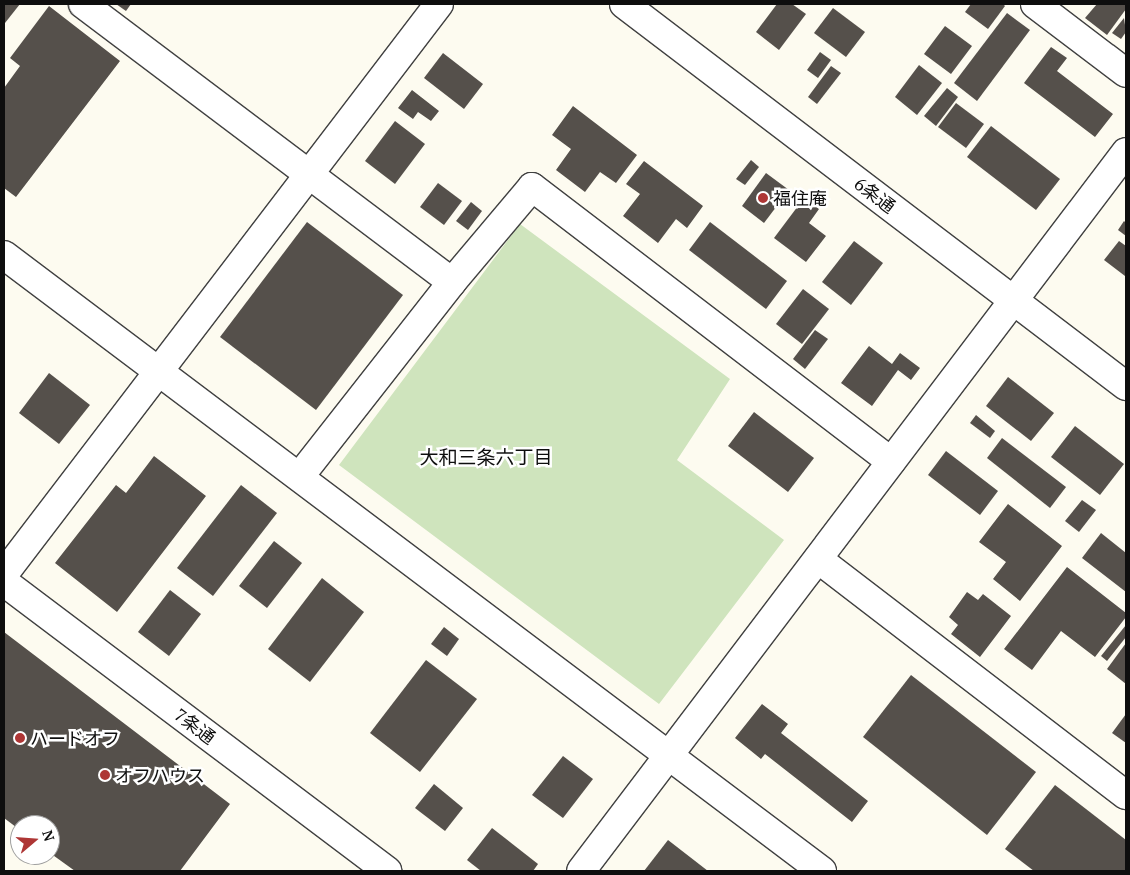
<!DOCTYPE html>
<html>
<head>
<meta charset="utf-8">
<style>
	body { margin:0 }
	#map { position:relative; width:1130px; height:875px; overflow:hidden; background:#fdfbf0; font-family:"PT Serif","Noto Sans JP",serif }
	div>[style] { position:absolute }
	.green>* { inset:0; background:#cfe4bd }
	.building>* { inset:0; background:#55504b }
	.roads { filter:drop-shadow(1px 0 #414141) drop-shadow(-1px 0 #414141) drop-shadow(0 1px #414141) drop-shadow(0 -1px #414141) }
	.minor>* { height:28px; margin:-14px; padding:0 14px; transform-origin:14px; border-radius:14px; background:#fff }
	.dots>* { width:14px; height:14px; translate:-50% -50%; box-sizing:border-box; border:2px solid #fff; border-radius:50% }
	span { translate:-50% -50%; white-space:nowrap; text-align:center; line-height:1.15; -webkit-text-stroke:5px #fff; paint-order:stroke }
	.street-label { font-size:18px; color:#0e0e0e }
	.poi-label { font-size:18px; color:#0e0e0e }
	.left { translate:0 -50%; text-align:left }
	.neighbourhood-label { font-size:19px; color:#0e0e0e }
	.frame { position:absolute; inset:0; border:5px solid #0e0e0e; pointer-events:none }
	.north { position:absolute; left:10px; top:815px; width:50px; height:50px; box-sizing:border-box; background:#fff; border:1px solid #9f9f9f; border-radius:50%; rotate:72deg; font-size:14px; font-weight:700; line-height:20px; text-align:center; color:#0e0e0e }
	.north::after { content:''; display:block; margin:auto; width:18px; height:22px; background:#ae3635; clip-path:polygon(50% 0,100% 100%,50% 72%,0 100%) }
</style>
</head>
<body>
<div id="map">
	<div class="green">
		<i style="clip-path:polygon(520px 224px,730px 379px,677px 460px,784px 540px,659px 704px,339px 465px)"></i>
	</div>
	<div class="building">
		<i style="clip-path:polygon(4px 4px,20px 4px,5px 23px,4px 22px)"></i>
		<i style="clip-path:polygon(116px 4px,131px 4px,126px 11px)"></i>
		<i style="clip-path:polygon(777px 4px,792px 4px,806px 14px,779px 50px,756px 32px)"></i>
		<i style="clip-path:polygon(971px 4px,1003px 4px,1005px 6px,988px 29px,965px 12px)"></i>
		<i style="clip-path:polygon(1097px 4px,1126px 4px,1126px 9px,1107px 35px,1085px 18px)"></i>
		<i style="clip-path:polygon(49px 6px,120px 61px,16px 197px,4px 188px,4px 88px,20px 66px,10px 58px)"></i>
		<i style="clip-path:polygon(833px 8px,865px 32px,846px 57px,814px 33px)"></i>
		<i style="clip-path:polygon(1007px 13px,1030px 30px,977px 101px,954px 83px)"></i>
		<i style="clip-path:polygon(1124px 18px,1126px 32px,1121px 39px,1112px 33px)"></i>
		<i style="clip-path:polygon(945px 26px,972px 46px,951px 74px,924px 54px)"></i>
		<i style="clip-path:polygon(1051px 47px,1067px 58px,1057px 71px,1113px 114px,1095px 137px,1024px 83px)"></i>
		<i style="clip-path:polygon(820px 52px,831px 60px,818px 78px,807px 70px)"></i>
		<i style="clip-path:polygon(443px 53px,483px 84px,464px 109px,424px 78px)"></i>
		<i style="clip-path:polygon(919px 65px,942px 83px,917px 115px,895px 97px)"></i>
		<i style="clip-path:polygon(831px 66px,841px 73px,817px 104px,808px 97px)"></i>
		<i style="clip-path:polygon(947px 88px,958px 97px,936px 126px,924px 116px)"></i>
		<i style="clip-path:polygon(412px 90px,439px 111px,431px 121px,418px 112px,413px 119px,398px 108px)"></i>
		<i style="clip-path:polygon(956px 103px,984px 124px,966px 148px,938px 127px)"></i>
		<i style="clip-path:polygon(573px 106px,637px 155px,616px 183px,600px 172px,585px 192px,556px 170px,571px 149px,552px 135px)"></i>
		<i style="clip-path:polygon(395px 121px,425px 144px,395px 184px,365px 161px)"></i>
		<i style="clip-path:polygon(991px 126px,1060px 179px,1036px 210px,967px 157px)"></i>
		<i style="clip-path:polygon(751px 160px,759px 167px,745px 185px,736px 179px)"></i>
		<i style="clip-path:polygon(644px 161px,703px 206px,687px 228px,676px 219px,658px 243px,623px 216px,640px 194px,626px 184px)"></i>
		<i style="clip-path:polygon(766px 173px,789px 190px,764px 223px,742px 206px)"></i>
		<i style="clip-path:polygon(438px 183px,462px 201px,444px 225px,420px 207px)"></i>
		<i style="clip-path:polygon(804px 198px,819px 209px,809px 223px,826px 236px,806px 262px,774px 238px)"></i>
		<i style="clip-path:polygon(471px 202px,482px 211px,468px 230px,456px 221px)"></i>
		<i style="clip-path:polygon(1124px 221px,1126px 223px,1126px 236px,1118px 230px)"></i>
		<i style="clip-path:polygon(307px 222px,403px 295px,316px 410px,220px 337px)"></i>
		<i style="clip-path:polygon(710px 222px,787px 281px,766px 309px,689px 250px)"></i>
		<i style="clip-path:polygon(854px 241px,883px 263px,851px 305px,822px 282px)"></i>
		<i style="clip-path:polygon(1119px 241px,1126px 246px,1125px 276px,1104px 260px)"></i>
		<i style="clip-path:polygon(803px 289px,829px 309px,802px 344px,776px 324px)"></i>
		<i style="clip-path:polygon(815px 330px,828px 339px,805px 369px,793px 359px)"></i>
		<i style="clip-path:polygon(869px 346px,892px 364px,900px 353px,920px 368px,911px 380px,898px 370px,872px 406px,841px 383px)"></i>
		<i style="clip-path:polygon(49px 373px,90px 405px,59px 444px,19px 413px)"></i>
		<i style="clip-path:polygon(1008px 377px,1054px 413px,1031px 441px,986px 406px)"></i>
		<i style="clip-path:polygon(754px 412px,814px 458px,788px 492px,728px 446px)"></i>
		<i style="clip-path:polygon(976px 415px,995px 431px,990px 438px,970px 423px)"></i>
		<i style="clip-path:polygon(1075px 426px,1124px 464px,1100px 495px,1051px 457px)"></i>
		<i style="clip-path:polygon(1002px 438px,1066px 487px,1050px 508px,987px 458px)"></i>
		<i style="clip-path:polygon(946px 451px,998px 491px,980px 515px,928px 475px)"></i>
		<i style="clip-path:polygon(154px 456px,206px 496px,117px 612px,55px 563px,116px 485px,126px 493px)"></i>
		<i style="clip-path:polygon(241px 485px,277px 513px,213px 596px,177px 568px)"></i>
		<i style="clip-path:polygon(1082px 500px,1096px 510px,1079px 532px,1065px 521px)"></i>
		<i style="clip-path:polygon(1008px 504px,1062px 546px,1020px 601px,993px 579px,1006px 562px,979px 542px)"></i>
		<i style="clip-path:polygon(1101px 533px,1126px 553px,1126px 592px,1082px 558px)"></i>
		<i style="clip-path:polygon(274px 541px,302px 563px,267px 608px,239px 586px)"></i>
		<i style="clip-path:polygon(1067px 567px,1126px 613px,1126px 617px,1095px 657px,1061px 631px,1032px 670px,1004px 649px)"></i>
		<i style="clip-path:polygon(322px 578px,364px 612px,310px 682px,268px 649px)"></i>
		<i style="clip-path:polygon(170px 590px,201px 614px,169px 656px,138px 632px)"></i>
		<i style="clip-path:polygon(967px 592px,978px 600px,983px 594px,1011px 616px,980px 657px,951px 634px,958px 625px,949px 617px)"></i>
		<i style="clip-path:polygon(1126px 625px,1126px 637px,1107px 661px,1101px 656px)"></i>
		<i style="clip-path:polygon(444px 627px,459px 639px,447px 656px,431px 644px)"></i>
		<i style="clip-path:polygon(4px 632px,230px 804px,180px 871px,75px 871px,50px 853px,50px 825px,20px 825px,20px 830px,4px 818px)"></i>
		<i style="clip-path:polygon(1126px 643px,1126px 684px,1107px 669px)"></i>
		<i style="clip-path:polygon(426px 660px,477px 699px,420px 772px,370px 733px)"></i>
		<i style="clip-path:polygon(911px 675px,1036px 772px,987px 835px,863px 737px)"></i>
		<i style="clip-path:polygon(762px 704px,788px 724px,781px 733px,868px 801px,852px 822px,765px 754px,761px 759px,735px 738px)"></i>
		<i style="clip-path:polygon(1126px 714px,1126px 743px,1112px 733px)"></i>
		<i style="clip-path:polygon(563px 756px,593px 779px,563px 818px,532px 795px)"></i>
		<i style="clip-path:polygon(434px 784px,463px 808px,445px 831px,415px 808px)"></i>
		<i style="clip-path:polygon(1055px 785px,1126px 840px,1126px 871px,1034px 871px,1005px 849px)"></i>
		<i style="clip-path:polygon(492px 828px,538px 864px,533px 871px,481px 871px,467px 860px)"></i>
		<i style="clip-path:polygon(668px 840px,708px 871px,644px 871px)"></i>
	</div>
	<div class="roads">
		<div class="minor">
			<i style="left:83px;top:4px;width:462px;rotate:37deg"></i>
			<i style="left:624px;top:4px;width:631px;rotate:37.27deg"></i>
			<i style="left:1035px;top:4px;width:114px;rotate:37.2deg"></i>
			<i style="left:4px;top:255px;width:1024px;rotate:36.98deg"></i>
			<i style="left:300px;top:476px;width:246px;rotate:-51.9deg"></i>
			<i style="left:452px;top:282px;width:124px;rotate:-49.9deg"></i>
			<i style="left:532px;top:187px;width:452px;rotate:37.4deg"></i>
			<i style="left:818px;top:559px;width:388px;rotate:37.5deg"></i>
			<i style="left:4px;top:574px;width:717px;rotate:-52.65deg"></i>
			<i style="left:4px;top:582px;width:480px;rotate:37deg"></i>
			<i style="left:581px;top:871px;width:902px;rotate:-52.84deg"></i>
		</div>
	</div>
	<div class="dots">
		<i style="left:763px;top:198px;background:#ae3635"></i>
		<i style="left:20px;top:738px;background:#ae3635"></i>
		<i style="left:105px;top:775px;background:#ae3635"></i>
	</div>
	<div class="street-label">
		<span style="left:875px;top:195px;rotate:37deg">6条通</span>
		<span style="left:195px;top:726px;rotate:37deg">7条通</span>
	</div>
	<div class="poi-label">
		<span class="left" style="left:773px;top:198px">福住庵</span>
		<span class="left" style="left:30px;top:738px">ハードオフ</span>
		<span class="left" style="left:115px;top:775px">オフハウス</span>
	</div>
	<div class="neighbourhood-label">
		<span style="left:486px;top:457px">大和三条六丁目</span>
	</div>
	<div class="frame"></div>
	<div class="north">N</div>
</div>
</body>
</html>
